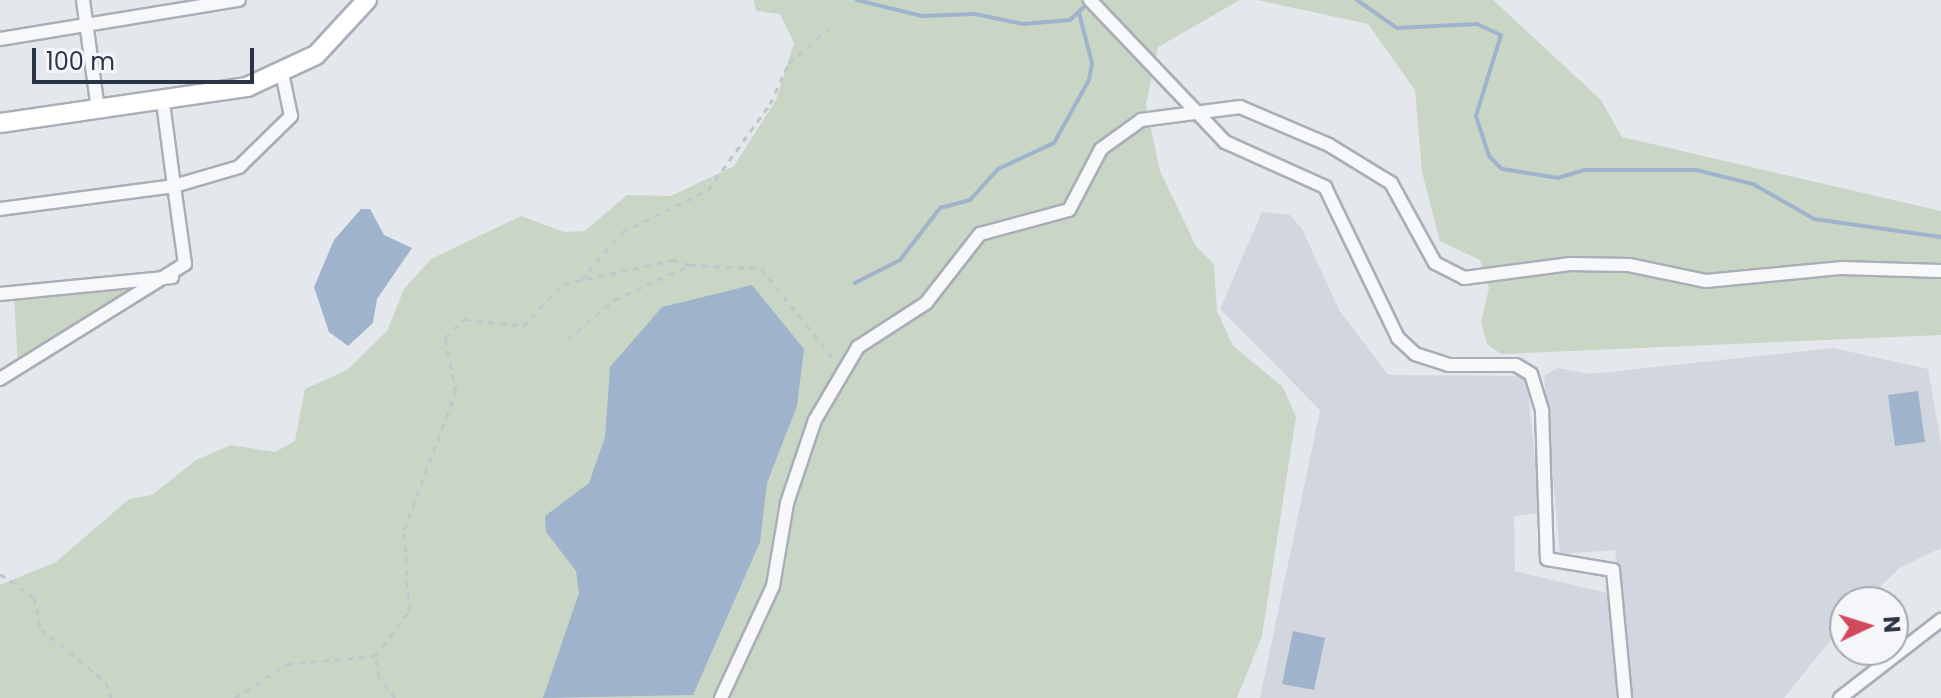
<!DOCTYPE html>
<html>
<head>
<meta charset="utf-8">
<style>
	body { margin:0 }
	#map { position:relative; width:1941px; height:698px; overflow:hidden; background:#e4e7ec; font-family:Poppins,sans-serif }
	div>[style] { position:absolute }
	.built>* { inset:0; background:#d2d6de }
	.green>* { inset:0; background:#c9d6c5 }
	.water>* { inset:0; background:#9fb4cc }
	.stream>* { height:4px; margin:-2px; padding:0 2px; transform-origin:2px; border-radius:2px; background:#9fb4cc }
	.path>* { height:3px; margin-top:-1.5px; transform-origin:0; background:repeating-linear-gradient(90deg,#c2c5cb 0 6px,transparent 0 12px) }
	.roads { filter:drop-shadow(2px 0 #a9aeb7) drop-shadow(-2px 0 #a9aeb7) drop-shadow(0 2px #a9aeb7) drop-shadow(0 -2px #a9aeb7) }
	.street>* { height:12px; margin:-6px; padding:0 6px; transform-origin:6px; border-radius:6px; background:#f7f8fa }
	.secondary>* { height:18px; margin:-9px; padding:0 9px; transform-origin:9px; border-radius:9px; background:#fff }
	span { translate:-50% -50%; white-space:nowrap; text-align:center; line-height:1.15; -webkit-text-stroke:7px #f4f6f9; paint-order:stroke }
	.north { position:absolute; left:1829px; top:586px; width:80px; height:80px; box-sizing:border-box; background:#f4f6f9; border:2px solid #a4a8b1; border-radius:50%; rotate:86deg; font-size:22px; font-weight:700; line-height:32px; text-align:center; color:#2b3445 }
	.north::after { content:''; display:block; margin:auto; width:28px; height:36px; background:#d1495b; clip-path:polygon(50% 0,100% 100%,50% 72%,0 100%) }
	.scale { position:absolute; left:32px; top:48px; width:222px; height:36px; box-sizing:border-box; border:4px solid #2b3445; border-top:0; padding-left:10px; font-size:24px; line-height:28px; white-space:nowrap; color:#2b3445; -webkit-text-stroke:6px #f4f6f9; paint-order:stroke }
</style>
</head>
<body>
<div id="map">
	<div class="built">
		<i style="clip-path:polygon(1262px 212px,1290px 215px,1302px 229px,1339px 310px,1388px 375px,1526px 376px,1541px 513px,1514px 516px,1515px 571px,1611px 594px,1618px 698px,1260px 698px,1320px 410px,1220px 309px)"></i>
		<i style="clip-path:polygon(1833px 348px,1928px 369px,1941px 444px,1941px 548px,1901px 567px,1864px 602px,1845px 602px,1845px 622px,1784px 698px,1630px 698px,1615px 550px,1560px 554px,1544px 376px,1558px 368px,1590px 374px)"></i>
	</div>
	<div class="green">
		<i style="clip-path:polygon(754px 0,1240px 0,1158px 47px,1146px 105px,1160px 171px,1196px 246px,1214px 264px,1217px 311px,1233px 346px,1283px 387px,1296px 417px,1262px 636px,1237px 698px,0 698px,0 585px,56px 562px,129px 499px,152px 495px,196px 460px,231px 445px,275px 452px,295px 441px,305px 389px,347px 370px,387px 331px,404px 289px,431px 259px,521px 216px,564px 232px,585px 231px,627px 195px,671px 196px,734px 166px,776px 100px,794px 43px,780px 14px,756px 11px)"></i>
		<i style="clip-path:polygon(1257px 0,1493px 0,1601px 100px,1622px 137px,1941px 211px,1941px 335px,1501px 354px,1487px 344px,1481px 322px,1489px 288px,1480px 260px,1440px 241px,1422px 172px,1415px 90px,1368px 24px)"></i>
		<i style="clip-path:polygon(161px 280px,18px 368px,14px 295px)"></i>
	</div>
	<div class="water">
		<i style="clip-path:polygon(361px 209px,370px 209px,384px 235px,412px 248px,377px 299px,373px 323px,348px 346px,329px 332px,314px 287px,334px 240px)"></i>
		<i style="clip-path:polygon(752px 285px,804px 349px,797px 406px,767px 483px,760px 542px,693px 695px,543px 698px,579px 593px,576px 571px,546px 532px,545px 516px,589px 483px,605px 437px,610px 367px,662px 307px)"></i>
		<i style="clip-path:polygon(1918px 391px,1925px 442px,1895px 446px,1888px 395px)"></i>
		<i style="clip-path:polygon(1293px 631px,1325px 638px,1314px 690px,1282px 684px)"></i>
	</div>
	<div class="stream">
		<i style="left:857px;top:0;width:67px;rotate:13.8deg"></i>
		<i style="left:922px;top:16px;width:53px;rotate:-2.2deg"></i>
		<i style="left:975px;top:14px;width:49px;rotate:11.8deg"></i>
		<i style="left:1023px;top:24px;width:47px;rotate:-4.9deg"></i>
		<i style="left:1070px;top:20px;width:26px;rotate:-43deg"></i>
		<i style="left:1357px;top:0;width:49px;rotate:35deg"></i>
		<i style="left:1397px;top:28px;width:80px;rotate:-2.9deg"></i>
		<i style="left:1477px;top:24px;width:26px;rotate:25deg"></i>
		<i style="left:1501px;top:35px;width:85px;rotate:107.2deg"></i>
		<i style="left:1476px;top:116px;width:42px;rotate:72deg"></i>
		<i style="left:1489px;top:156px;width:18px;rotate:45deg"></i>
		<i style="left:1502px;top:169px;width:57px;rotate:9.1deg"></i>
		<i style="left:1558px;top:178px;width:27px;rotate:-17deg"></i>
		<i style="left:1584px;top:170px;width:112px"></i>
		<i style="left:1696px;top:170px;width:59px;rotate:13.8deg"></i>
		<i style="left:1753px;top:184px;width:70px;rotate:29.8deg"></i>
		<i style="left:1814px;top:219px;width:128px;rotate:8.1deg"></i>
		<i style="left:855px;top:283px;width:51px;rotate:-27.1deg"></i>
		<i style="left:900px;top:260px;width:66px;rotate:-52.4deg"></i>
		<i style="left:940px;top:208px;width:31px;rotate:-15deg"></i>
		<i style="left:970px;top:200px;width:42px;rotate:-47.9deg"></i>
		<i style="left:998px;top:169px;width:62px;rotate:-24.9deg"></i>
		<i style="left:1054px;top:143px;width:72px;rotate:-60.9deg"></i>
		<i style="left:1089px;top:80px;width:17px;rotate:-80deg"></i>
		<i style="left:1092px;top:63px;width:52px;rotate:-104.6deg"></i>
	</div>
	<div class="path">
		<i style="left:581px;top:280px;width:63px;rotate:-49.5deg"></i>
		<i style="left:622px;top:232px;width:96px;rotate:-26deg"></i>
		<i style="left:708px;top:190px;width:106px;rotate:-54.2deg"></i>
		<i style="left:770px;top:104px;width:45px;rotate:-65.1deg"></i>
		<i style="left:789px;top:63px;width:55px;rotate:-40.6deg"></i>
		<i style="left:568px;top:339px;width:60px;rotate:-40.3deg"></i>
		<i style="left:614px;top:300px;width:84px;rotate:-24.7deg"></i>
		<i style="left:690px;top:265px;width:71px;rotate:2.4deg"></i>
		<i style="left:761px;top:268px;width:119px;rotate:51.5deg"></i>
		<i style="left:0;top:574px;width:41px;rotate:34.1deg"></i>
		<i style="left:34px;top:597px;width:33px;rotate:78deg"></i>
		<i style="left:41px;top:629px;width:84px;rotate:39.2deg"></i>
		<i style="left:106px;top:682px;width:17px;rotate:73deg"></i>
		<i style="left:235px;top:698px;width:62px;rotate:-33.2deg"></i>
		<i style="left:287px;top:664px;width:88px;rotate:-5.2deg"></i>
		<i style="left:395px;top:698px;width:26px;rotate:-127deg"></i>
		<i style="left:379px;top:677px;width:21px;rotate:-101deg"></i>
		<i style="left:375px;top:656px;width:56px;rotate:-52.9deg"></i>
		<i style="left:409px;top:611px;width:81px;rotate:-93.5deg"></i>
		<i style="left:404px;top:530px;width:147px;rotate:-69.4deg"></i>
		<i style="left:456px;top:392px;width:55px;rotate:-101.5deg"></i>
		<i style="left:445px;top:338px;width:27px;rotate:-45deg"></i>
		<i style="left:464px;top:319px;width:59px;rotate:6.8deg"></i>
		<i style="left:523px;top:326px;width:58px;rotate:-46.4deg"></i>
		<i style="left:563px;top:284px;width:113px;rotate:-12.3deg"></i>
		<i style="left:673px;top:260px;width:18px;rotate:16deg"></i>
	</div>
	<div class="roads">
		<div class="street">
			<i style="left:83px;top:0;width:111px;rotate:82.2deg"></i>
			<i style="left:1090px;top:0;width:196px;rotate:46.4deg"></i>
			<i style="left:1225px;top:142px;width:110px;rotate:24.2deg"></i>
			<i style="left:1325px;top:187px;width:168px;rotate:64.2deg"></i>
			<i style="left:1398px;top:338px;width:23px;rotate:43deg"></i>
			<i style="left:1415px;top:354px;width:35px;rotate:18deg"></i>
			<i style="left:1448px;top:365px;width:68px"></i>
			<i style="left:1516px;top:365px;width:17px;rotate:31deg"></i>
			<i style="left:1531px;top:374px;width:39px;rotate:73deg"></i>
			<i style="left:1542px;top:411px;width:148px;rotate:88.1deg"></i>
			<i style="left:1547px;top:559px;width:67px;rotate:9.5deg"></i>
			<i style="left:1613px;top:570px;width:129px;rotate:84.6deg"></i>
			<i style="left:0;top:39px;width:242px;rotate:-9.3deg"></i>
			<i style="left:0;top:209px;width:176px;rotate:-7.5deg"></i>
			<i style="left:174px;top:186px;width:85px;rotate:-97.5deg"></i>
			<i style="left:0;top:294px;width:173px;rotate:-5.6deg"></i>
			<i style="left:0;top:379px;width:218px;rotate:-31.9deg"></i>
			<i style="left:185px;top:264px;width:79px;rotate:-98deg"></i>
			<i style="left:174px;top:186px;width:68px;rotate:-16.3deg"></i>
			<i style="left:239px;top:167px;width:73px;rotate:-44.4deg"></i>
			<i style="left:291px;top:116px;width:44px;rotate:-101.8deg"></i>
			<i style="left:721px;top:698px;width:123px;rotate:-65.1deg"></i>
			<i style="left:773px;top:586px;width:84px;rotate:-80.4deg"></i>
			<i style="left:787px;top:503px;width:88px;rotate:-71.4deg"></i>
			<i style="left:815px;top:420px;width:85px;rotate:-59.5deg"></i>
			<i style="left:858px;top:347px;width:81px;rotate:-32.9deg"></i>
			<i style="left:926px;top:303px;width:88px;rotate:-52deg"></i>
			<i style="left:980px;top:234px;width:92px;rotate:-15.1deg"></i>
			<i style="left:1069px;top:210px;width:69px;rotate:-62.3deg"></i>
			<i style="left:1101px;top:149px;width:49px;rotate:-35.9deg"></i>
			<i style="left:1141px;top:120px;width:100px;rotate:-7.5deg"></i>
			<i style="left:1240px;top:107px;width:97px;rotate:23.1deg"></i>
			<i style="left:1329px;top:145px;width:73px;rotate:31.5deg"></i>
			<i style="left:1391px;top:183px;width:91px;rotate:61.2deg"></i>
			<i style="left:1435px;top:263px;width:33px;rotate:27deg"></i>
			<i style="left:1464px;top:278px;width:107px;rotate:-7.5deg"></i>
			<i style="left:1570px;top:264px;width:59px;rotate:1deg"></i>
			<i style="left:1629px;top:265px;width:79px;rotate:11.7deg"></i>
			<i style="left:1706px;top:281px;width:137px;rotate:-5.5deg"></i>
			<i style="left:1842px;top:268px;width:99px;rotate:1.7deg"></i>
			<i style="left:1840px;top:698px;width:128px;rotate:-37.7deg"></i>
		</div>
		<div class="secondary">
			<i style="left:0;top:123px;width:250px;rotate:-8.3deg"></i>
			<i style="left:247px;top:87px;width:76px;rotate:-24.9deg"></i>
			<i style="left:316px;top:55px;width:75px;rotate:-47.2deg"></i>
		</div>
	</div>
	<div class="north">N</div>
	<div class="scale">100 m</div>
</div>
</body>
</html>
